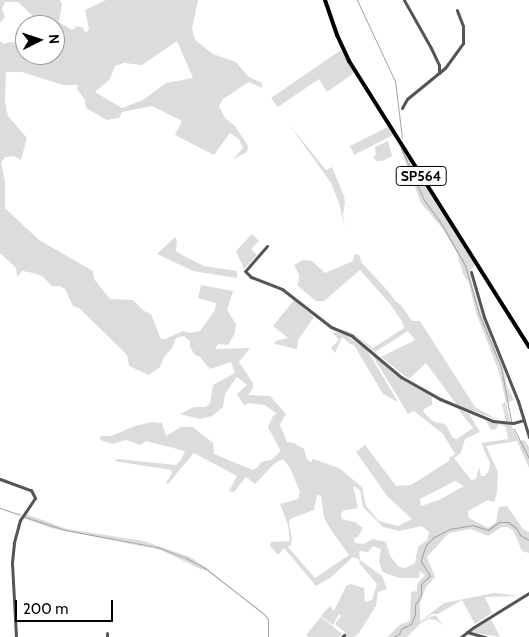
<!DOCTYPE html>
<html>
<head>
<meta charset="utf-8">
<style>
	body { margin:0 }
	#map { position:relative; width:529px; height:637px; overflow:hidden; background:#fff; font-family:Cabin,sans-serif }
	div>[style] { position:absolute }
	.green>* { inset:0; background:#dcdcdc }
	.stream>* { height:1px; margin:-0.5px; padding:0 0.5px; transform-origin:0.5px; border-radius:0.5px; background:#a3a3a3 }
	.minor>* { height:3px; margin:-1.5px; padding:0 1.5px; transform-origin:1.5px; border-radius:1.5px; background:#555 }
	.major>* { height:4px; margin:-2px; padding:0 2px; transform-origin:2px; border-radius:2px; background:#000 }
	span { translate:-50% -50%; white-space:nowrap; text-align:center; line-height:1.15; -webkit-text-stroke:4.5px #fff; paint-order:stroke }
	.shield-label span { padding:1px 4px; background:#fff; border:1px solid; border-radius:4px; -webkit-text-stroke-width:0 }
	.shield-label { font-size:14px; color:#000; font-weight:700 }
	.north { position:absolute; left:15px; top:15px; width:50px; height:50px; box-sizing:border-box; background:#fff; border:1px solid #999; border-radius:50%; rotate:86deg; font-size:14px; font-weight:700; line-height:20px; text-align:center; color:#000 }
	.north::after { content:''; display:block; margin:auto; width:18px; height:22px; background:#000; clip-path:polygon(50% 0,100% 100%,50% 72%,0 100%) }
	.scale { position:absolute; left:15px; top:600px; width:98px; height:22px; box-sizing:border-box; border:2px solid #000; border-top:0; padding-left:6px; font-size:15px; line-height:18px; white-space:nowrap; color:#000; -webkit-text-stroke:4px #fff; paint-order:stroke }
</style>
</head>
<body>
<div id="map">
	<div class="green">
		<i style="clip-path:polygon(evenodd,0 0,60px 0,62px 4px,59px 22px,72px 30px,78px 26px,83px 28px,86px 33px,89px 29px,85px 10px,106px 0,198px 0,192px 29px,195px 40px,213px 54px,236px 62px,249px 77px,262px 83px,262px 88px,249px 82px,223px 99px,219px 106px,225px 118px,235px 126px,248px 146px,247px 152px,233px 159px,243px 148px,239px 139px,230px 133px,214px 155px,175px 135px,182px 121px,152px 106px,122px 112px,119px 118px,107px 120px,86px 108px,85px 100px,77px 89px,78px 85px,63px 85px,22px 72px,6px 72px,5px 101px,8px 116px,27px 138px,21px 160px,14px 156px,5px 157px,1px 163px,5px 181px,5px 208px,39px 240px,93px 271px,94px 279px,110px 299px,133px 300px,144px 311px,151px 314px,161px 339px,165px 339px,183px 331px,190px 333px,200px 331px,215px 310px,216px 303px,198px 298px,201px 285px,233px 291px,227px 310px,236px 324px,235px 333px,228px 345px,218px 344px,215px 349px,250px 348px,239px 362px,253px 383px,253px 388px,248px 395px,270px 396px,286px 414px,280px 425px,287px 442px,294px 443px,304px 449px,307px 459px,311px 462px,313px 459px,339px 468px,362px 487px,366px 506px,379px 521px,398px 526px,412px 519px,387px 496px,356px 452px,365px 445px,396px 486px,411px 485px,449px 461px,449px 458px,455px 454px,443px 434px,414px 411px,408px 414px,371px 353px,402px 379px,432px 397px,432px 405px,424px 409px,423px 412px,434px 422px,445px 424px,453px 438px,457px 439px,473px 428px,458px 409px,469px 414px,480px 432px,465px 439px,461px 453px,454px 458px,471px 480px,476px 479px,479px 467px,481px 476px,485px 476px,489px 470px,490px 463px,481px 443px,508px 439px,506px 427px,499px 424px,496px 429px,491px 430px,485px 419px,511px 424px,519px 441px,524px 440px,529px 447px,529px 468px,517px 441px,486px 446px,498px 472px,497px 493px,494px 502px,488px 500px,468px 511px,469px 518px,488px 528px,496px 522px,499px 507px,507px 506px,523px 529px,529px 532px,529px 553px,522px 551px,513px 530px,507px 527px,502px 527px,488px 536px,471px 529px,449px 533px,427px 557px,435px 577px,426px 587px,420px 603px,420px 621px,436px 615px,442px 625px,436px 620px,429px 619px,422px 622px,407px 637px,387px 637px,401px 624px,410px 621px,411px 592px,417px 591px,417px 584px,425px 575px,420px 571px,419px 578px,400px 578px,387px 574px,382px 571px,379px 561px,381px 549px,373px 546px,368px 552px,359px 551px,360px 560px,382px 576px,387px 589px,378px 592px,376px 606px,359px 633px,354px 637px,344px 637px,345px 632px,335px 624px,341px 616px,339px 614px,333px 625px,321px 616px,330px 606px,334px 611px,346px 586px,351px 584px,364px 588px,365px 602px,372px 600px,377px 584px,359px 563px,360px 560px,353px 557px,330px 578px,316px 586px,284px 548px,278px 555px,270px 546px,271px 542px,290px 541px,288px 525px,280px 504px,298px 499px,300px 492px,290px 468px,283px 459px,275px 463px,255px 484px,246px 477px,234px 492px,229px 491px,237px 476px,194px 453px,168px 484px,166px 483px,172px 473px,171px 470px,114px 461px,118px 459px,176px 465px,181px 460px,185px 451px,146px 441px,140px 445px,126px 440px,112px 444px,100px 440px,101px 436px,111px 436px,135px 426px,152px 422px,162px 423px,166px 436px,181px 427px,193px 427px,213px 443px,214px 454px,253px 470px,258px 467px,261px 462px,271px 460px,279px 453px,280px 450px,268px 427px,273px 416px,277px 414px,265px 405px,249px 403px,244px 405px,237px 394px,247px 385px,237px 377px,225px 394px,223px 407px,212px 416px,200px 419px,180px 414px,194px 407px,205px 407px,210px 404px,213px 385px,235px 373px,231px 362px,210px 369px,200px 357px,195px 355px,190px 347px,190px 341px,184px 336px,176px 338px,172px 348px,164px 357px,160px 367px,149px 375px,129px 366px,127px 355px,79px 308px,73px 306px,65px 289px,59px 286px,52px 286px,42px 276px,34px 273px,22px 271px,17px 277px,16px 268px,0 253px,0 41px,4px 44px,10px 42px,20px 43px,25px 39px,25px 55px,55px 55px,55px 25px,37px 25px,36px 19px,18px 2px,5px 2px,2px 9px,5px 17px,0 23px,0 0,177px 41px,193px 78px,166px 83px,143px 100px,122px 108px,95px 92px,110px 79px,115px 66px,124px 63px,142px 65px,177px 41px,0 0,455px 481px,464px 486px,439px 500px,421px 506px,420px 499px,455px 481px,0 0,353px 486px,360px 490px,363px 507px,383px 527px,399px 531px,422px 526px,429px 532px,427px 540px,418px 547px,415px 563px,405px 568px,399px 567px,390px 556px,386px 542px,373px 539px,364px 544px,355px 543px,354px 538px,358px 537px,363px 528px,355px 522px,342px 519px,341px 516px,342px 512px,345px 510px,358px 508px,353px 486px,0 0,317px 495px,321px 496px,324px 517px,329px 527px,349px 555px,315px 578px,288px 547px,291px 545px,292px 539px,289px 524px,290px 519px,314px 510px,317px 495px)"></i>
		<i style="clip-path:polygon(341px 50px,354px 73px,327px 92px,319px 79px,278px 107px,271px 98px)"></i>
		<i style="clip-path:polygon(288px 123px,326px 170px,332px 167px,344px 196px,345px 203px,343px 214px,345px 228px,339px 203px,331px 183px)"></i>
		<i style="clip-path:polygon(388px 127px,393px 135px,354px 155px,350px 146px)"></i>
		<i style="clip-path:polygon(388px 141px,392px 156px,382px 161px,376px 161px,373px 156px,376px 155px,375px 147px)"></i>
		<i style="clip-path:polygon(399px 145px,475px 265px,469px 273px,481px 312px,505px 374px,507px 386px,514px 400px,506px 403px,510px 421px,506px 421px,502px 404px,506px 402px,499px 372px,476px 313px,469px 283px,463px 274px,457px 253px,443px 229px,421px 203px)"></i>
		<i style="clip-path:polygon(252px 234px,259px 241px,251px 249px,257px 255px,244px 269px,236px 251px)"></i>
		<i style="clip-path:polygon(175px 237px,177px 241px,176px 251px,182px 255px,204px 266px,237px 271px,237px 278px,193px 271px,157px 254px)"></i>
		<i style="clip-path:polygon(357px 254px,360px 256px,361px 262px,389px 292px,396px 302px,401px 305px,412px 321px,420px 321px,475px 407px,498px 420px,457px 405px,426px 363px,409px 379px,381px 357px,415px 340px,408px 331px,375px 352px,356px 337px,338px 328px,352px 333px,373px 348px,404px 328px,402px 321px,390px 304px,360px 270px,324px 301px,316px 301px,298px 286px,299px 275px,294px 265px,303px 260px,312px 261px,325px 273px,353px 261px,354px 255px)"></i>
		<i style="clip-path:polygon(294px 300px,314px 317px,298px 340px,297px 349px,275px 344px,275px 341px,288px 338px,273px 326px)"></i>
		<i style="clip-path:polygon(336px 332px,346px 335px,367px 350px,398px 402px,383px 394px,354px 345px,350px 344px,342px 337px,335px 353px,331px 348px,339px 340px,333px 333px)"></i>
		<i style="clip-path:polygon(26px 514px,67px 529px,144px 541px,190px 557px,207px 568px,206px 571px,198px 568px,161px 550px,51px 528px,23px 518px)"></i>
		<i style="clip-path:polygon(494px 593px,520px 596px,485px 597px,492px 613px,475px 624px,462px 600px,438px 614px,433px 614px,422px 620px,444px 603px)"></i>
		<i style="clip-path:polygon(321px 617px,342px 634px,340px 637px,309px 637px,306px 635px)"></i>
		<i style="clip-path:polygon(491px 619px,500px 637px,470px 632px)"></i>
	</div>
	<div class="stream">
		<i style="left:357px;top:0;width:89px;rotate:64.9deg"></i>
		<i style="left:395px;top:81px;width:57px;rotate:83deg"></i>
		<i style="left:401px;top:148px;width:57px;rotate:66.1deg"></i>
		<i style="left:424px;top:200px;width:31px;rotate:54deg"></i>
		<i style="left:442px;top:225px;width:46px;rotate:60.1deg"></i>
		<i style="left:465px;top:265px;width:51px;rotate:74.1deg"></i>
		<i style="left:479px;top:314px;width:57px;rotate:67.5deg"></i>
		<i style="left:501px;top:367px;width:55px;rotate:79.5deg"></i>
		<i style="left:514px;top:429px;width:33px;rotate:63deg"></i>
		<i style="left:0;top:508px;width:21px;rotate:19deg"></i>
		<i style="left:25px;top:517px;width:42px;rotate:18deg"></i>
		<i style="left:65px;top:530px;width:94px;rotate:10.5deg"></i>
		<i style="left:157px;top:547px;width:31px;rotate:21deg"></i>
		<i style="left:186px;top:558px;width:21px;rotate:28deg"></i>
		<i style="left:205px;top:568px;width:75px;rotate:37.9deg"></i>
		<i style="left:264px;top:614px;width:6px;rotate:51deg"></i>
		<i style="left:268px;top:619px;width:18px;rotate:90deg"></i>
		<i style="left:393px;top:637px;width:7px;rotate:-27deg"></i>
		<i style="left:399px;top:634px;width:5px;rotate:-68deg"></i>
		<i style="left:401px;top:629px;width:11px;rotate:-27deg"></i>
		<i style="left:411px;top:624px;width:11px;rotate:-68deg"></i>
		<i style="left:415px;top:614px;width:9px;rotate:-90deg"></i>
		<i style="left:415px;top:605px;width:12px;rotate:-59deg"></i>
		<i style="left:421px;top:595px;width:11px;rotate:-90deg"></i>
		<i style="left:421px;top:584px;width:12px;rotate:-42deg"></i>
		<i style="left:430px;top:576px;width:17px;rotate:-121deg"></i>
		<i style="left:421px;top:561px;width:5px;rotate:-79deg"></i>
		<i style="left:422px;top:556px;width:12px;rotate:-70deg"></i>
		<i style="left:426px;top:545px;width:11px;rotate:-45deg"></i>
		<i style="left:434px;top:537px;width:18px;rotate:-27deg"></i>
		<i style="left:450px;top:529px;width:22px;rotate:-10deg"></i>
		<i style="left:472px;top:525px;width:17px;rotate:17deg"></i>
		<i style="left:488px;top:530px;width:14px;rotate:-36deg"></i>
		<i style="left:499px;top:522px;width:9px"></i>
		<i style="left:508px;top:522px;width:10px;rotate:37deg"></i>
		<i style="left:516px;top:528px;width:8px;rotate:60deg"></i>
		<i style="left:520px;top:535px;width:10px;rotate:29deg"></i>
	</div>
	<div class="minor">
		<i style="left:404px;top:0;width:55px;rotate:60.6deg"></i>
		<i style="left:431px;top:48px;width:19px;rotate:65deg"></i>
		<i style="left:439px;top:65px;width:8px;rotate:90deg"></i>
		<i style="left:402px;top:108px;width:10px;rotate:-61deg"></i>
		<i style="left:407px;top:99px;width:49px;rotate:-39.2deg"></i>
		<i style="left:445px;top:68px;width:31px;rotate:-54deg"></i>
		<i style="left:463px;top:43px;width:17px;rotate:-90deg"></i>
		<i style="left:463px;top:26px;width:17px;rotate:-111deg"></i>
		<i style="left:267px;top:246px;width:33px;rotate:131deg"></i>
		<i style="left:245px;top:271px;width:8px;rotate:45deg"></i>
		<i style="left:251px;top:277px;width:33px;rotate:21deg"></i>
		<i style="left:282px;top:289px;width:62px;rotate:37.8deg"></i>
		<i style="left:331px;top:327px;width:23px;rotate:23deg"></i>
		<i style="left:352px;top:336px;width:64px;rotate:39.9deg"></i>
		<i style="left:401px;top:377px;width:45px;rotate:29.4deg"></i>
		<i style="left:440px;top:399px;width:57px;rotate:22.5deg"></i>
		<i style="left:493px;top:421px;width:20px;rotate:6deg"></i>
		<i style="left:513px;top:423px;width:11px;rotate:-15deg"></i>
		<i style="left:471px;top:272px;width:47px;rotate:73.9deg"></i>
		<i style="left:484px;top:317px;width:91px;rotate:68deg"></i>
		<i style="left:518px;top:401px;width:38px;rotate:73deg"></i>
		<i style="left:0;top:479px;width:33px;rotate:20deg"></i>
		<i style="left:31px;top:490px;width:9px;rotate:63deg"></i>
		<i style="left:35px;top:498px;width:27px;rotate:124deg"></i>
		<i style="left:20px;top:520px;width:24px;rotate:105deg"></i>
		<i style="left:14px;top:543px;width:20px;rotate:96deg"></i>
		<i style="left:12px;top:563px;width:74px;rotate:86.9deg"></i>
		<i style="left:467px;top:632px;width:19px;rotate:16deg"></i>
		<i style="left:107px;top:637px;width:4px;rotate:-90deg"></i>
		<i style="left:342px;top:637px;width:3px;rotate:-45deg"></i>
		<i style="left:461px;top:637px;width:16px;rotate:-38deg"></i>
		<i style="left:474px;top:627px;width:65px;rotate:-31.7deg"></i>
	</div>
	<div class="major">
		<i style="left:325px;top:0;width:37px;rotate:71deg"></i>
		<i style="left:337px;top:35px;width:29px;rotate:65deg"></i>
		<i style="left:349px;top:61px;width:338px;rotate:57.8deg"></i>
	</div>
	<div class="shield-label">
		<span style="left:421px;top:176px">SP564</span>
	</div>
	<div class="north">N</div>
	<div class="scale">200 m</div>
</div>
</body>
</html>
